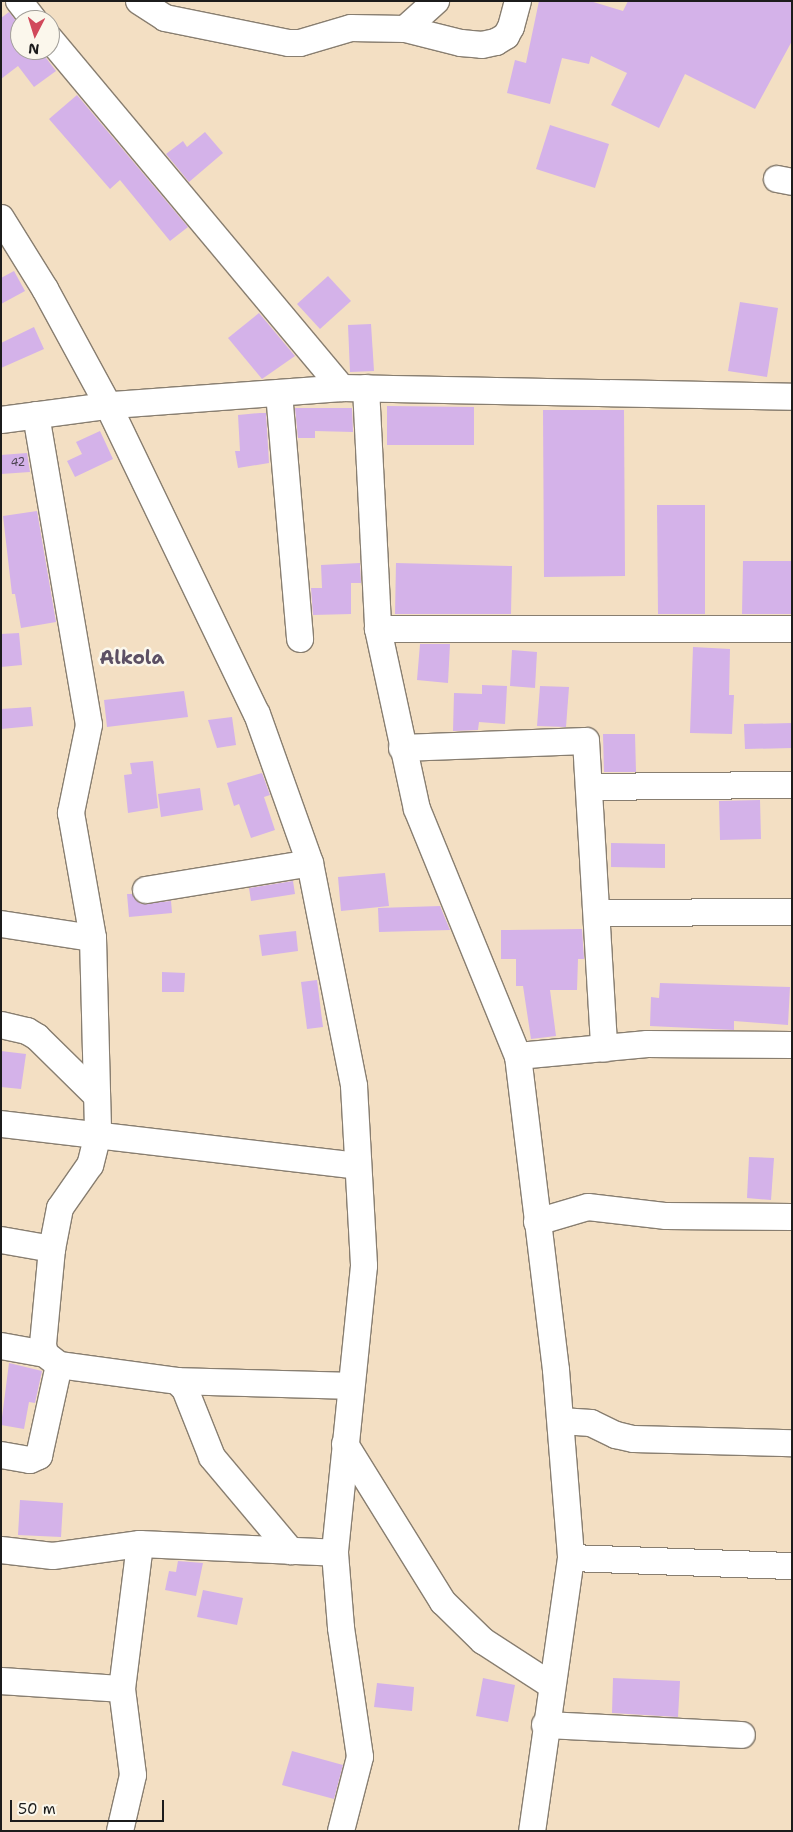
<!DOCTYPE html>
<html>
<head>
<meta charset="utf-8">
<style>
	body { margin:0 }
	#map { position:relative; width:793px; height:1832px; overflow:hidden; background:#f3dfc3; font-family:"Shantell Sans",sans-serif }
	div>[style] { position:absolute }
	.building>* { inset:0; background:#d4b2e9 }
	.roads { filter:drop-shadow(1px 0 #887e70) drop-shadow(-1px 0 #887e70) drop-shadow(0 1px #887e70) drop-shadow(0 -1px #887e70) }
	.minor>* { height:26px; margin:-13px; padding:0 13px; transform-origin:13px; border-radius:13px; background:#fff }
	span { translate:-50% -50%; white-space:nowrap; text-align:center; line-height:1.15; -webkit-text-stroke:5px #fbf7ec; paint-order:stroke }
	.number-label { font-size:11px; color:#4a424f }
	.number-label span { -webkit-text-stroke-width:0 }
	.district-label { font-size:19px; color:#5c5064; font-weight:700 }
	.frame { position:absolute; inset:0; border:2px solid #1c1c1c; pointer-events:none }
	.north { position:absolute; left:10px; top:10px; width:50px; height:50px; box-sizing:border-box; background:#fbf7ec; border:1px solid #a29f99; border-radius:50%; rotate:185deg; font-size:14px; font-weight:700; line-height:20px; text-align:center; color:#1c1c1c }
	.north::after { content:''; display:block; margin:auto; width:18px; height:22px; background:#d1495b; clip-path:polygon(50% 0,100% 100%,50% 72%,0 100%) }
	.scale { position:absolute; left:10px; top:1800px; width:154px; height:22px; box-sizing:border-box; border:2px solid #1c1c1c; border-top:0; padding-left:6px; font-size:15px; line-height:18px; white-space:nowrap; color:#1c1c1c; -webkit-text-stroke:4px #fbf7ec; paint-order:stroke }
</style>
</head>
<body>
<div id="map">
	<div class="building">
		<i style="clip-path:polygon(539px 1px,590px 1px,623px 11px,628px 1px,792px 1px,792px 41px,755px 109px,685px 74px,659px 128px,611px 105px,627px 73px,591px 56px,589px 64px,562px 58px,550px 104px,507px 93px,515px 60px,526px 63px)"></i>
		<i style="clip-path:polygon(9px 12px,20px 26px,20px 50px,40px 50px,56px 71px,34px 87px,18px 66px,1px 79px,1px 18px)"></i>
		<i style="clip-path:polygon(77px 95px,188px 227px,170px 241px,120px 180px,110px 189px,49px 119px)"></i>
		<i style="clip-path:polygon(550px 125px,609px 144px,595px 188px,536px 169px)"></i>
		<i style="clip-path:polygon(205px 132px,223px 153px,189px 182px,166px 154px,183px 141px,187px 147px)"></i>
		<i style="clip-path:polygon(14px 271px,25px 291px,1px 304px,1px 278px)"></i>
		<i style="clip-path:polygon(328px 276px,351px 301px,320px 329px,297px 304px)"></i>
		<i style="clip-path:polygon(740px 302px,778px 308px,767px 377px,728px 371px)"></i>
		<i style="clip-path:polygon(259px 313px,295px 356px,262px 379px,228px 338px)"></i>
		<i style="clip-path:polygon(371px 324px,374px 371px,350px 372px,348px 325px)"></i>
		<i style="clip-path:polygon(34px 327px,44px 349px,1px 368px,1px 343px)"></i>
		<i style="clip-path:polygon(387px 406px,474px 407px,474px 445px,387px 445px)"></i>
		<i style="clip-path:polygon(295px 408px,352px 408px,353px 432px,315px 431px,315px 438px,298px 438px)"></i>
		<i style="clip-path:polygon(543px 410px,624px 410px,625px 576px,544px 577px)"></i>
		<i style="clip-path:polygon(260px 413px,266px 413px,269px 463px,238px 468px,235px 451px,240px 451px,238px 415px)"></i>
		<i style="clip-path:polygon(100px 431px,113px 459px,75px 477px,67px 461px,82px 454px,76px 442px)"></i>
		<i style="clip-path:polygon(27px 453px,30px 472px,1px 474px,1px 455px)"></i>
		<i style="clip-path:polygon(657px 505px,705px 505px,705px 614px,658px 614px)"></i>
		<i style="clip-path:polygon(37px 511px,56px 622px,21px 628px,15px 594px,12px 594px,3px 516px)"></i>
		<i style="clip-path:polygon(743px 561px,791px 561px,791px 614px,742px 614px)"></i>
		<i style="clip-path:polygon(360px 563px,361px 583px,351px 583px,351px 614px,313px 615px,311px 588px,322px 588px,321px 565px)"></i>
		<i style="clip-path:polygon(396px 563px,512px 566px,511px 614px,395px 614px)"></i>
		<i style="clip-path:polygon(19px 633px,22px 665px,1px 667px,1px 634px)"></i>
		<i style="clip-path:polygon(420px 644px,450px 644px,448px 683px,417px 680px)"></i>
		<i style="clip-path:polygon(693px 647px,730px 649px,729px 695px,734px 695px,732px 734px,690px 733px)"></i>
		<i style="clip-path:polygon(512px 650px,537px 652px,535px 688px,510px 686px)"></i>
		<i style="clip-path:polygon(482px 685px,507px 686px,505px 724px,479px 722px,478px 730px,453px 731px,454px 693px,482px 694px)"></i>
		<i style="clip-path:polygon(540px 686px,569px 687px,566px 727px,537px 726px)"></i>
		<i style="clip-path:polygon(184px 691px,188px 717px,107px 727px,104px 700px)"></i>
		<i style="clip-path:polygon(31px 707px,33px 726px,1px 729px,1px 709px)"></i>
		<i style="clip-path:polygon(232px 717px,236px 745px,217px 748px,208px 720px)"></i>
		<i style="clip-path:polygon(792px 723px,792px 748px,745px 749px,744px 724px)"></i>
		<i style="clip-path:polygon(603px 734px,635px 734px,636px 772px,604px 772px)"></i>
		<i style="clip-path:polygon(153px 761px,158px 808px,128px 813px,124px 775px,132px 774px,130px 763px)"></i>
		<i style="clip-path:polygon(262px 773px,270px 795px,264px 797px,275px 830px,251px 838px,239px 804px,234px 806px,227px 783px)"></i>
		<i style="clip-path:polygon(200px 788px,203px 810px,161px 817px,158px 794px)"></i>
		<i style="clip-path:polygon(760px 800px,761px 839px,720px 840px,719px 801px)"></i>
		<i style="clip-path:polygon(611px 843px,665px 844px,665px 868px,611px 867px)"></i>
		<i style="clip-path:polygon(385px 873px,389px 906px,341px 911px,338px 877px)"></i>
		<i style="clip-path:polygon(293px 881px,295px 894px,251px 901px,249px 888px)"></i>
		<i style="clip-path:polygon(127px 894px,132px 894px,141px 904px,171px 901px,172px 913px,129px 917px)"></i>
		<i style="clip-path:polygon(440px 906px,450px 930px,379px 932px,378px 908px)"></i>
		<i style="clip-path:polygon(582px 929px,584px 959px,578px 959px,577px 990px,550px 990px,556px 1036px,531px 1039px,523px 986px,516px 986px,516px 959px,501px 959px,501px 930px)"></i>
		<i style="clip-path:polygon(296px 931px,298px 951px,262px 956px,259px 935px)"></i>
		<i style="clip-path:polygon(162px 972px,185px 973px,184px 992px,162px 992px)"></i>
		<i style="clip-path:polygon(317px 980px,323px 1027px,307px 1029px,301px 982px)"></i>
		<i style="clip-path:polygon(660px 983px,790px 987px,788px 1025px,734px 1021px,734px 1030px,650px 1026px,651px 997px,659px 998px)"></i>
		<i style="clip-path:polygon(1px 1051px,26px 1054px,21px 1089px,1px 1087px)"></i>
		<i style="clip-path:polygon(749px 1157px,774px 1158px,771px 1200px,747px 1198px)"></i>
		<i style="clip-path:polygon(9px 1363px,42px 1371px,35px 1403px,29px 1402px,24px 1429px,1px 1425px)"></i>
		<i style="clip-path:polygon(20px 1500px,63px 1503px,61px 1537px,18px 1535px)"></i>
		<i style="clip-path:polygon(178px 1561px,203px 1563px,196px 1596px,165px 1590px,169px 1571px,176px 1572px)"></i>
		<i style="clip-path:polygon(203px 1590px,243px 1598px,237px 1625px,197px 1617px)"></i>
		<i style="clip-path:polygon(483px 1678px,515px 1685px,508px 1722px,476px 1716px)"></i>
		<i style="clip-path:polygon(613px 1678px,680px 1681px,678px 1717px,612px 1713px)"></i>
		<i style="clip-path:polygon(377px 1683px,414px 1687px,412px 1711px,374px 1707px)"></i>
		<i style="clip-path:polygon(292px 1751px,343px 1765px,334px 1799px,282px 1785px)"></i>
	</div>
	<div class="roads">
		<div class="minor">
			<i style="left:19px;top:1px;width:24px;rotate:52deg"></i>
			<i style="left:139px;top:1px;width:31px;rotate:33deg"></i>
			<i style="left:165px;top:18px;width:126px;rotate:11.4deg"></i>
			<i style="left:289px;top:43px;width:11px"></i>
			<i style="left:300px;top:43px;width:53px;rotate:-16.4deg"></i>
			<i style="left:351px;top:28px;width:54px;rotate:1.1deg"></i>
			<i style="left:405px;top:29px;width:42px;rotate:-42.1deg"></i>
			<i style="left:405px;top:29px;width:58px;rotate:14deg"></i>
			<i style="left:461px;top:43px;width:21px;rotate:5deg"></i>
			<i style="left:482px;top:45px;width:14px;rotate:-12deg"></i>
			<i style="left:496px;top:42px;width:12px;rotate:-31deg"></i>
			<i style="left:506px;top:36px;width:10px;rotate:-61deg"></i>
			<i style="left:511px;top:27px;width:27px;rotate:-75deg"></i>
			<i style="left:50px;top:39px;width:455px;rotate:50.1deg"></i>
			<i style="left:777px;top:179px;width:15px;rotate:11deg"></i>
			<i style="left:1px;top:218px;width:84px;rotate:58.2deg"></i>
			<i style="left:45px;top:289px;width:132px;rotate:61.5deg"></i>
			<i style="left:108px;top:405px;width:343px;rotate:64.3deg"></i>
			<i style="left:257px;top:714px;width:158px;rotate:70.4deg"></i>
			<i style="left:310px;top:863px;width:227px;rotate:78.8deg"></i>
			<i style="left:354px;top:1086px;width:180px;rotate:86.8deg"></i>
			<i style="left:364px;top:1266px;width:288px;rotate:95.8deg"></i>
			<i style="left:335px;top:1553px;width:75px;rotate:85.4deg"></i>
			<i style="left:341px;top:1628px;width:130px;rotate:81.6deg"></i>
			<i style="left:360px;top:1757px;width:76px;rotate:104.4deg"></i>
			<i style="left:366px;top:388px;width:241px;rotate:87.1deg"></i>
			<i style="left:378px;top:629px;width:184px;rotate:77.8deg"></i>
			<i style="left:417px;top:809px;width:267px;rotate:67.8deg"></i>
			<i style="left:518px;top:1056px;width:316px;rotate:83.1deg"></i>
			<i style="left:556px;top:1370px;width:189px;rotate:85.4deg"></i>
			<i style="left:571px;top:1558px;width:276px;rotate:98.1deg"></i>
			<i style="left:279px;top:393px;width:247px;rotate:85.1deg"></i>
			<i style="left:36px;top:415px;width:314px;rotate:80.3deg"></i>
			<i style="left:89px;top:725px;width:90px;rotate:101.6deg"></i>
			<i style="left:71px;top:813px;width:127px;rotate:80deg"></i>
			<i style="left:93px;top:938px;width:196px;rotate:88.5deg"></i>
			<i style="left:98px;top:1134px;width:32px;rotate:104deg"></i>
			<i style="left:90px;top:1165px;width:52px;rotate:124.9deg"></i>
			<i style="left:60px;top:1208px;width:42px;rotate:101deg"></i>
			<i style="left:52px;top:1249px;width:96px;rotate:95.4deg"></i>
			<i style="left:43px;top:1345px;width:9px;rotate:77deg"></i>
			<i style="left:45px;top:1354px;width:18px;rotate:38deg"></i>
			<i style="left:59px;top:1365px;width:119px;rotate:7.7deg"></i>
			<i style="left:177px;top:1381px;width:11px;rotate:45deg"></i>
			<i style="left:185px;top:1389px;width:73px;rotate:68.3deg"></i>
			<i style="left:212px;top:1457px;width:123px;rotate:50deg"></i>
			<i style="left:1px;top:420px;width:113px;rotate:-7.6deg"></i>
			<i style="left:113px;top:405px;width:230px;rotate:-4.2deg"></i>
			<i style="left:342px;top:388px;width:450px;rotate:1.1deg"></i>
			<i style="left:378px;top:629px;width:414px"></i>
			<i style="left:402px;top:748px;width:184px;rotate:-2.2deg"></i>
			<i style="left:586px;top:741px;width:308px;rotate:86.6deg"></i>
			<i style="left:589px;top:787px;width:203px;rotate:-0.6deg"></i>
			<i style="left:146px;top:890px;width:166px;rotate:-9.3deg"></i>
			<i style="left:598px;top:913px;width:194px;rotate:-0.3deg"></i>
			<i style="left:1px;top:924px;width:93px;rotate:8.7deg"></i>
			<i style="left:1px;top:1025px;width:27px;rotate:13deg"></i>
			<i style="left:27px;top:1031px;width:12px;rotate:31deg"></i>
			<i style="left:37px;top:1037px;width:84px;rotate:44.5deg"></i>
			<i style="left:518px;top:1056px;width:130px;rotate:-5.3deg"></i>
			<i style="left:647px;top:1044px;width:145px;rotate:0.4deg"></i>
			<i style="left:1px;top:1124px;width:359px;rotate:6.7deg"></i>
			<i style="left:537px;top:1222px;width:53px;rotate:-16.4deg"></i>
			<i style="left:588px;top:1207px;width:79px;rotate:6.6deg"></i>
			<i style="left:666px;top:1216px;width:126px;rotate:0.5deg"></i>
			<i style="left:1px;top:1240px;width:52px;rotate:10deg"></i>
			<i style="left:1px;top:1346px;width:45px;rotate:10.3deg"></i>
			<i style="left:177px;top:1381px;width:174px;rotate:1.6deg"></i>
			<i style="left:561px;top:1421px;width:30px;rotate:4deg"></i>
			<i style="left:591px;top:1423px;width:28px;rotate:26deg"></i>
			<i style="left:616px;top:1435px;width:18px;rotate:13deg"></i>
			<i style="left:634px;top:1439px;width:158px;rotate:1.5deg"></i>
			<i style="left:345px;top:1444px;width:186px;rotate:58.2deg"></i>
			<i style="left:443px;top:1602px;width:56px;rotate:44.3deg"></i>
			<i style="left:483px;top:1641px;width:81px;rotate:32.9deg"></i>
			<i style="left:1px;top:1455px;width:29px;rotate:10deg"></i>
			<i style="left:30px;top:1460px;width:10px;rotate:-24deg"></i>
			<i style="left:39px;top:1456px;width:93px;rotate:-77.6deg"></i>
			<i style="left:1px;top:1550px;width:52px;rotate:6.6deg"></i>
			<i style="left:53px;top:1556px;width:88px;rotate:-7.9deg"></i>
			<i style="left:140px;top:1544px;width:195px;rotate:2.6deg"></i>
			<i style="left:571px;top:1558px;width:221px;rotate:2.1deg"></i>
			<i style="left:1px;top:1681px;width:121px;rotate:3.8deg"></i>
			<i style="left:545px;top:1725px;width:197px;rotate:2.9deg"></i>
			<i style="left:120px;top:1831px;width:57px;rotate:-76.9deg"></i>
			<i style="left:133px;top:1775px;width:87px;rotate:-97.3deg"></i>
			<i style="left:122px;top:1689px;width:146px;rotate:-82.9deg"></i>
		</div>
	</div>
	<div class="number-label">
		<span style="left:18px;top:463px">42</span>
	</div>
	<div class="district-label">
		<span style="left:132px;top:658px">Alkola</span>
	</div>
	<div class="frame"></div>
	<div class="north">N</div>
	<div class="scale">50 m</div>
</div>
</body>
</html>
